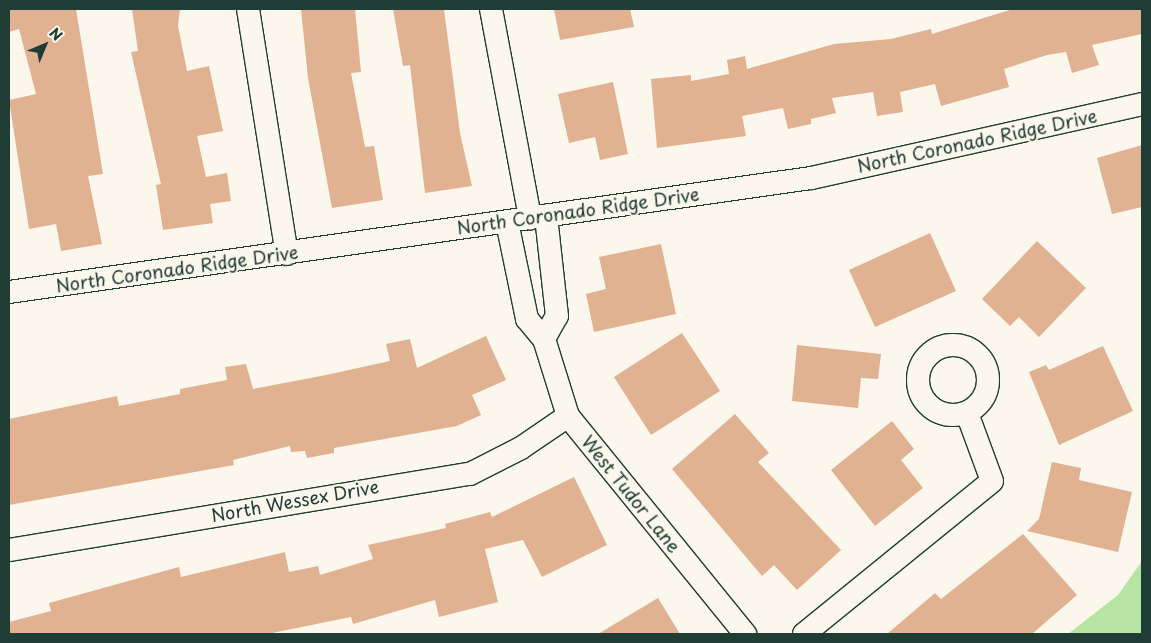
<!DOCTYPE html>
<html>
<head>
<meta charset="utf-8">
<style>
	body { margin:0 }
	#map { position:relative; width:1151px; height:643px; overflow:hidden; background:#fbf7ec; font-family:"Playpen Sans",sans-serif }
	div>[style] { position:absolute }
	.green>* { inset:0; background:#b6e4a3 }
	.building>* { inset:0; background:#e0b291 }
	.roads { filter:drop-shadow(1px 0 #1f3d34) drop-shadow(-1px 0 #1f3d34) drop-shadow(0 1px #1f3d34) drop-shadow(0 -1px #1f3d34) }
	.minor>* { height:22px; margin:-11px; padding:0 11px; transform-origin:11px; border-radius:11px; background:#fbf7ec }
	.minor>.ring { margin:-11px; padding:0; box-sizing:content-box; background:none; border:22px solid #fbf7ec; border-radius:50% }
	span { translate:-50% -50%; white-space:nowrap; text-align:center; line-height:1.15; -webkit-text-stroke:4px #fbf7ec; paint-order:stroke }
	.street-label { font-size:18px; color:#1f3d34 }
	.frame { position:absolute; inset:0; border:10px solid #1f3d34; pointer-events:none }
	.north { position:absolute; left:20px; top:20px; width:50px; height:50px; -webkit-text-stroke:4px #fbf7ec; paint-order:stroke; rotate:45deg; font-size:14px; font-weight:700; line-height:20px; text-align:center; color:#1f3d34 }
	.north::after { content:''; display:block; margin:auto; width:18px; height:22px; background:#1f3d34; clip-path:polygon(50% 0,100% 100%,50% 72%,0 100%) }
</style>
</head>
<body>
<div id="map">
	<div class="green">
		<i style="clip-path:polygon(1142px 561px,1142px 634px,1068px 634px,1118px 595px)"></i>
	</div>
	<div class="building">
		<i style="clip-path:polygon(9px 9px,76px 9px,103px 174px,88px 176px,102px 244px,61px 251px,56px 224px,29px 229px,9px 100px,36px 94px,19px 29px,9px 32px)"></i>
		<i style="clip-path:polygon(132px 9px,180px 9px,178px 26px,187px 71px,209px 66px,223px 131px,197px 136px,206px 177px,227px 173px,231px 201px,210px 204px,213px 223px,163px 230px,156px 185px,161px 184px,131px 52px,138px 51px)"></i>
		<i style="clip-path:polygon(301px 9px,355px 9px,361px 72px,351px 73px,365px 147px,374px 146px,383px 200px,332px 208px,308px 78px)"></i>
		<i style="clip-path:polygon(393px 9px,444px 9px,460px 133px,472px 186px,425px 193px,410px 65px,403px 66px)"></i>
		<i style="clip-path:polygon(554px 9px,630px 9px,634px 27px,560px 40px)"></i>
		<i style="clip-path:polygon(1013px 9px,1142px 9px,1142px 34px,1092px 45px,1099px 65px,1072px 73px,1066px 52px,1047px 55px,1004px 69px,1009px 87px,941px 106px,935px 84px,900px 92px,903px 112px,877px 116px,873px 92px,832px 98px,836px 113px,811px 119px,811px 124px,788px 129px,783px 108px,742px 116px,746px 136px,657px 148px,651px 79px,691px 75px,691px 81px,729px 74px,727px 60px,745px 56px,747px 69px,834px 44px,891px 39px,931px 29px,932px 34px)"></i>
		<i style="clip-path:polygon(613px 82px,628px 154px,600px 160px,595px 137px,569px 143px,558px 94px)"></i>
		<i style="clip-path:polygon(1142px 145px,1142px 207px,1112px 214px,1097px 158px)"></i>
		<i style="clip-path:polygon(930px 233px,956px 291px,875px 327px,849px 270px)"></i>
		<i style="clip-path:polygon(1037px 241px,1086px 288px,1039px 337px,1019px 317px,1010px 326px,982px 299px)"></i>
		<i style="clip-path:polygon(661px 244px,676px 314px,594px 332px,586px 294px,606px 289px,599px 257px)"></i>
		<i style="clip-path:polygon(682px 333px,720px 391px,651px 435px,614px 377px)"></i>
		<i style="clip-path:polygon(486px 336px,506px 380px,472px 395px,481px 415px,457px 426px,334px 448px,334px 453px,307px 458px,305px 451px,291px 452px,290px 446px,233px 460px,234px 465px,9px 505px,9px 419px,117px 396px,119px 406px,180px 394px,180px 389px,227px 380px,225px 367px,246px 364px,253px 389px,326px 375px,390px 361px,386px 344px,410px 339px,417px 368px)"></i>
		<i style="clip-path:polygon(797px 345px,881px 354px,878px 379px,861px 378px,858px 408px,792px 401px)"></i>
		<i style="clip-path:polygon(1103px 346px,1133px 411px,1059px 445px,1029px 372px,1046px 365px,1049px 370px)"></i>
		<i style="clip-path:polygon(735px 414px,769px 453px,758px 462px,841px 550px,797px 590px,774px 565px,762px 576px,672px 469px)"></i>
		<i style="clip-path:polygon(892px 421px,914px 449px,901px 460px,923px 488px,875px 526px,831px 470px)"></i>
		<i style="clip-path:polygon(1052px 462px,1081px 468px,1079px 480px,1132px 492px,1118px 552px,1027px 531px,1039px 519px)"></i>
		<i style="clip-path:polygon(574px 477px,607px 545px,542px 577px,523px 540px,485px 549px,498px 602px,439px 617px,435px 600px,353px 624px,351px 617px,267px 634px,9px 634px,9px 622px,51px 611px,49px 603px,179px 567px,181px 577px,285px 552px,289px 572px,318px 566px,320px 575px,373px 559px,368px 545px,446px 528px,445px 524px,490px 512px,492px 517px)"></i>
		<i style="clip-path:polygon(1023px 534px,1077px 595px,1032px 634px,887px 634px,935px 593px,941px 599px)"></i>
		<i style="clip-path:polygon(658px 598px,680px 634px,598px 634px)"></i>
	</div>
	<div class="roads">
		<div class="minor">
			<i style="left:248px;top:9px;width:248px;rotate:81deg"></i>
			<i style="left:491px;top:9px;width:213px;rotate:79.4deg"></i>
			<i style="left:507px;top:222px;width:99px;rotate:78.3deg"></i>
			<i style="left:527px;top:319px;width:26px;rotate:50deg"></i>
			<i style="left:544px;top:339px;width:26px;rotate:-61deg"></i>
			<i style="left:557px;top:316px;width:101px;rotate:-96.3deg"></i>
			<i style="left:9px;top:292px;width:810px;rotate:-8.09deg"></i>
			<i style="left:811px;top:178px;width:339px;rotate:-12.6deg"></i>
			<i style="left:544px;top:339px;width:81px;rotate:72.7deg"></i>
			<i style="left:568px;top:416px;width:281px;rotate:50.9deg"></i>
			<i class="ring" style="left:918px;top:345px;width:48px;height:48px"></i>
			<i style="left:9px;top:550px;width:467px;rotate:-9.4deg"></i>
			<i style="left:470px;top:474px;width:57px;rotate:-27deg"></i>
			<i style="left:521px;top:448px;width:57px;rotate:-34.2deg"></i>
			<i style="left:804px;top:634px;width:242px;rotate:-39.1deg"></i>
			<i style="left:992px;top:481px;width:72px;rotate:-110.2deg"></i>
		</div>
	</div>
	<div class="street-label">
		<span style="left:977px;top:141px;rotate:-12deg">North Coronado Ridge Drive</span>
		<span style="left:578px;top:211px;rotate:-8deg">North Coronado Ridge Drive</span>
		<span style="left:177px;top:269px;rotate:-8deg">North Coronado Ridge Drive</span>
		<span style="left:631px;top:494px;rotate:51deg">West Tudor Lane</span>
		<span style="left:295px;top:501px;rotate:-10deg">North Wessex Drive</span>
	</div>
	<div class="frame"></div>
	<div class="north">N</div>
</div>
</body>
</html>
